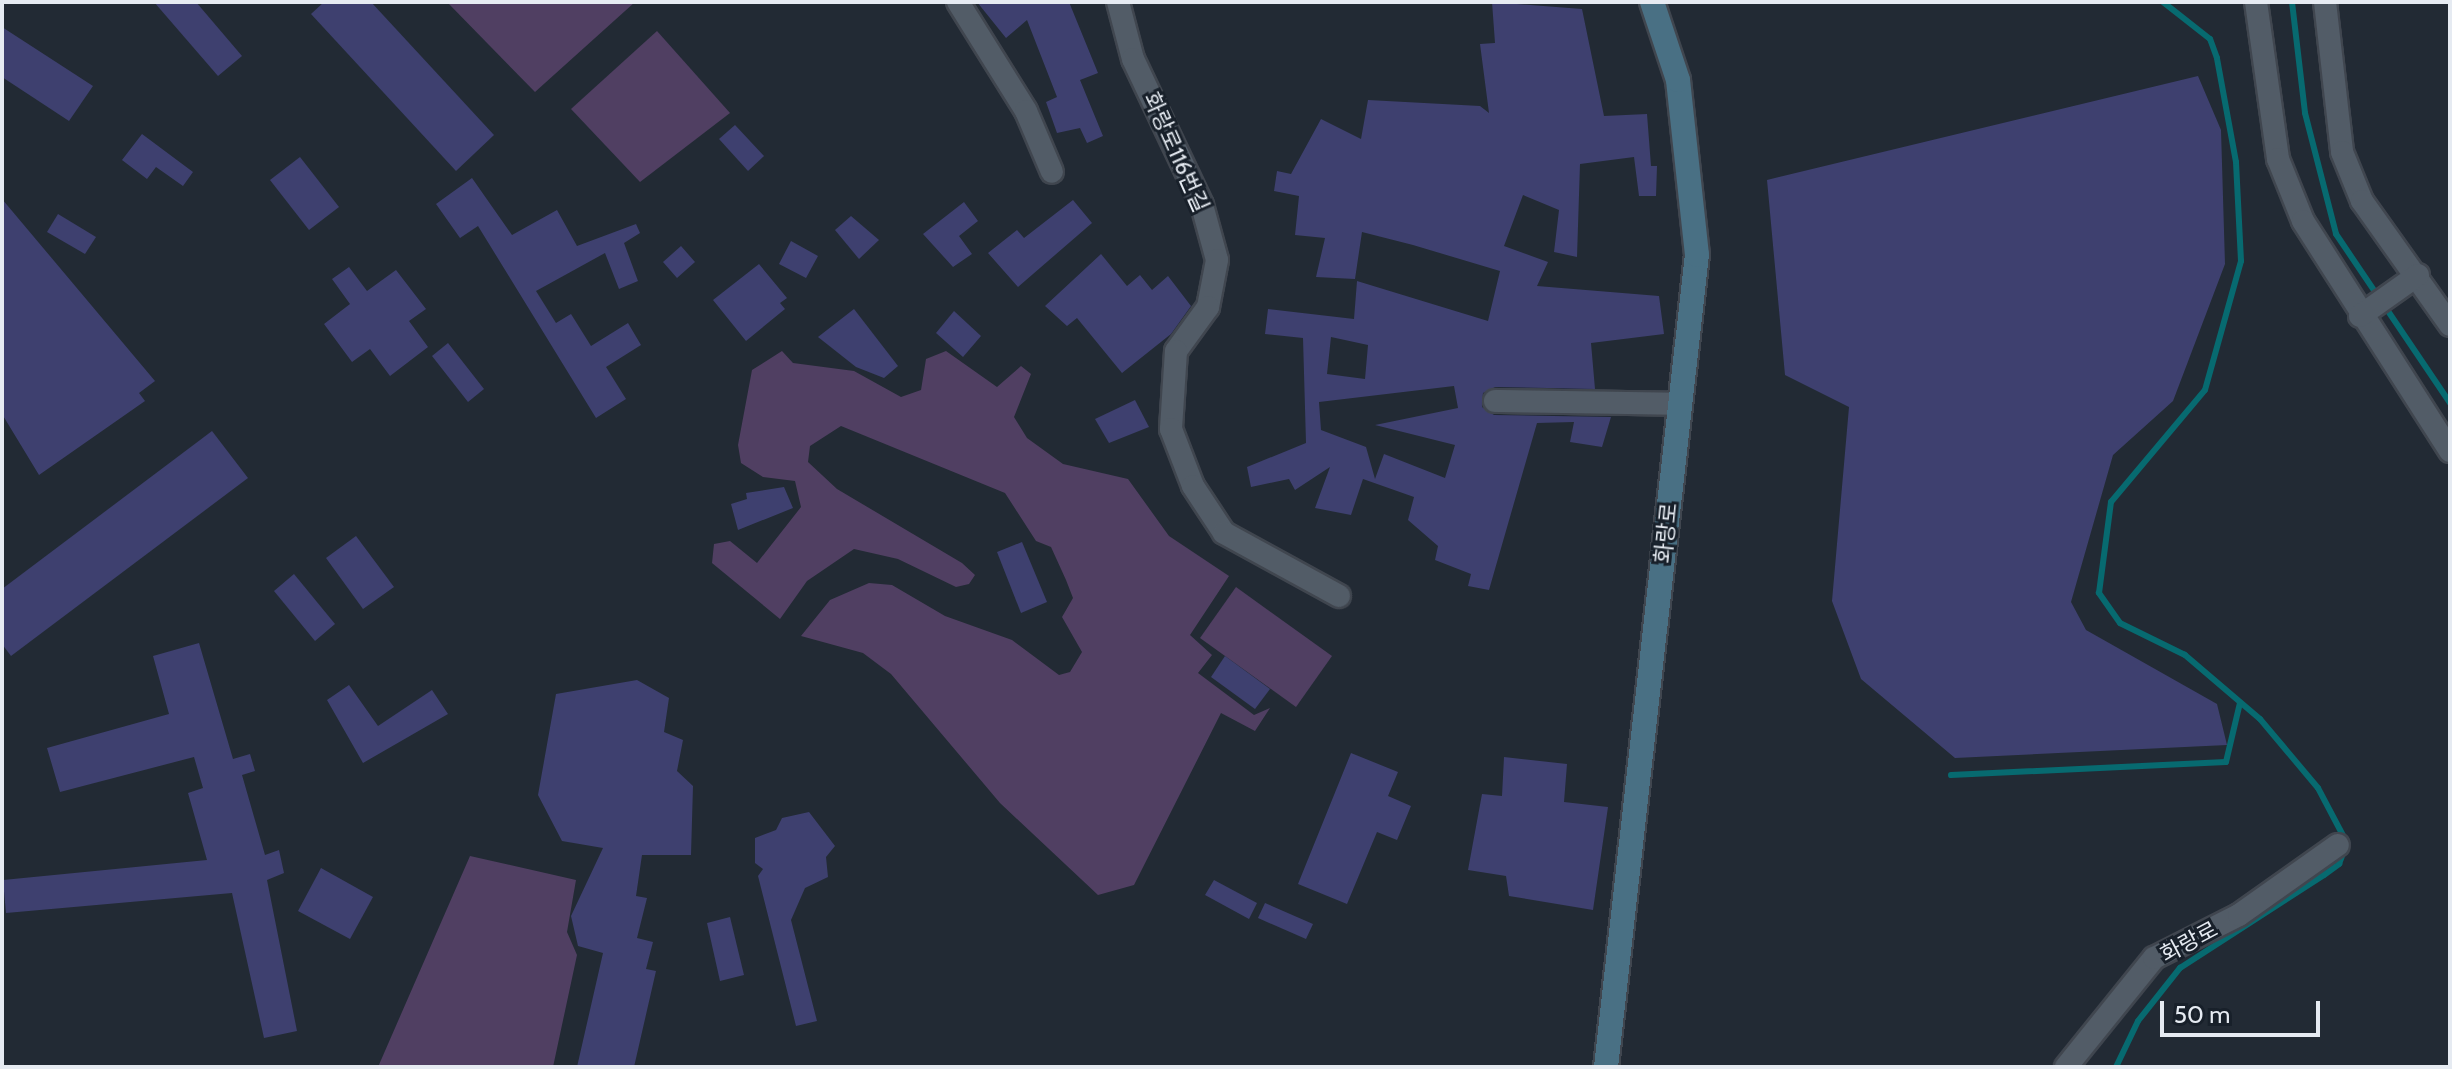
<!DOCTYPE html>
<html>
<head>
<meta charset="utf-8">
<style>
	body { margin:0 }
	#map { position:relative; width:2452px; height:1069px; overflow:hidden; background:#222a34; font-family:Cabin,"Noto Sans KR",sans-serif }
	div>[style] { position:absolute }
	.green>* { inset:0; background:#503f62 }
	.stream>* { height:6px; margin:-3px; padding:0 3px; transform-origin:3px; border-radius:3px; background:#076a70 }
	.building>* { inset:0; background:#3e406f }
	.roads { filter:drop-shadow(2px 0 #40464f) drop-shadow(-2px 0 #40464f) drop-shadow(0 2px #40464f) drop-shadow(0 -2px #40464f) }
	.minor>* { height:22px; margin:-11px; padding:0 11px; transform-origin:11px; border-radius:11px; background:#525c67 }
	.secondary>* { height:24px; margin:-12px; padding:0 12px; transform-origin:12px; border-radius:12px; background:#497084 }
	span { translate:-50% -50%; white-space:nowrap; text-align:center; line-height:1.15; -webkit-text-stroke:6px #18202a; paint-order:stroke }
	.street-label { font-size:22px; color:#e6ebf2 }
	.frame { position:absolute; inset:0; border:4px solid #e6ebf2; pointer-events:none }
	.scale { position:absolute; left:2160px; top:1001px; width:160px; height:36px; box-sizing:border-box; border:4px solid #e6ebf2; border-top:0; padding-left:10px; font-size:24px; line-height:28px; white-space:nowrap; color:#e6ebf2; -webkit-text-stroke:6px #18202a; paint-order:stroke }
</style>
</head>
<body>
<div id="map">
	<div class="green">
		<i style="clip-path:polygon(447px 2px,635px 2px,535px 92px)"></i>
		<i style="clip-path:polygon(657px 31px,730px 113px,640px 182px,571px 109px)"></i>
		<i style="clip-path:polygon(782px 351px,793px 363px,854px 371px,901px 397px,921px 390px,926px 359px,946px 351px,997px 387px,1021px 366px,1031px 374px,1014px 417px,1027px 438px,1063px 464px,1128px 479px,1169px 536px,1229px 576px,1190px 635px,1212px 655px,1198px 673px,1254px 715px,1270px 708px,1255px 731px,1221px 713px,1134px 885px,1098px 895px,1000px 803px,891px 674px,863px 653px,801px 636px,830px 600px,869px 583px,892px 585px,945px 616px,1012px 640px,1059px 675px,1070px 672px,1082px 652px,1062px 617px,1073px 598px,1066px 580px,1051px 547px,1036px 541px,1005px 493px,841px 426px,810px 446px,808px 462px,837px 489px,962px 563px,975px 575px,969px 584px,956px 587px,898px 559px,854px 549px,807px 581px,780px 619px,712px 563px,714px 544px,730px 541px,757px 563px,801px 507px,795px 481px,763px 477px,741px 463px,738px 445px,752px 370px)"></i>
		<i style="clip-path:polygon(1236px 587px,1332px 656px,1296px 707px,1200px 638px)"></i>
		<i style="clip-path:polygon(470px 856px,576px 880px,567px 932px,577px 955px,553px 1067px,378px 1067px)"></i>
	</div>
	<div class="stream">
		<i style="left:2292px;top:2px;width:112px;rotate:83.3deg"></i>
		<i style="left:2305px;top:113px;width:125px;rotate:75.6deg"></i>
		<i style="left:2336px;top:234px;width:204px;rotate:56deg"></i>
		<i style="left:1951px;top:775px;width:275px;rotate:-2.7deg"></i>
		<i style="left:2226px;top:762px;width:61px;rotate:-76.7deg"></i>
		<i style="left:2116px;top:1067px;width:51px;rotate:-64.4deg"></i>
		<i style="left:2138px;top:1021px;width:68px;rotate:-51.6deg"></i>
		<i style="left:2180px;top:968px;width:171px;rotate:-32.9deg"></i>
		<i style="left:2324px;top:875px;width:19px;rotate:-36deg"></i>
		<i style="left:2339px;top:864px;width:22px;rotate:-69deg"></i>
		<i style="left:2347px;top:843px;width:62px;rotate:-117.8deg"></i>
		<i style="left:2318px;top:788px;width:90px;rotate:-130deg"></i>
		<i style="left:2260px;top:719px;width:99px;rotate:-139.5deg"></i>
		<i style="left:2185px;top:655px;width:72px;rotate:-153.8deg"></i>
		<i style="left:2120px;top:623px;width:37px;rotate:-125deg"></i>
		<i style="left:2099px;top:593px;width:92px;rotate:-82.5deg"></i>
		<i style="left:2111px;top:502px;width:146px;rotate:-50deg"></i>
		<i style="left:2205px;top:390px;width:134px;rotate:-74.4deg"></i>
		<i style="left:2241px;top:261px;width:99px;rotate:-92.9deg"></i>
		<i style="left:2236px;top:162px;width:106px;rotate:-100.4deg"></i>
		<i style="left:2217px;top:58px;width:20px;rotate:-110deg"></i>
		<i style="left:2210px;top:39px;width:60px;rotate:-141.8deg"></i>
	</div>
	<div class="building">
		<i style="clip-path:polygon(154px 2px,196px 2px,242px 56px,218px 76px)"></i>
		<i style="clip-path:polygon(324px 2px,371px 2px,494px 135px,456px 171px,311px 14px)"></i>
		<i style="clip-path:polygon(977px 2px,1069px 2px,1098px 73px,1080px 80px,1103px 136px,1087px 143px,1080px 128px,1057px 133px,1046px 102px,1057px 97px,1027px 20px,1006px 38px)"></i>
		<i style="clip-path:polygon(evenodd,1492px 2px,1582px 9px,1604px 116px,1647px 114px,1651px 166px,1657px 166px,1656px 196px,1639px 196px,1634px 157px,1580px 164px,1577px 257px,1554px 252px,1559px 210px,1523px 195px,1504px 246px,1548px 262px,1537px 286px,1659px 296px,1664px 334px,1591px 343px,1595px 389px,1495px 387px,1483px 393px,1482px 407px,1494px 415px,1611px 417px,1602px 447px,1570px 442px,1574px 422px,1537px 423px,1489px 590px,1468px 586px,1471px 574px,1435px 560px,1438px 546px,1408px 520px,1414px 497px,1363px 479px,1351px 515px,1315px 508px,1330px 467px,1295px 490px,1289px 479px,1251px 487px,1247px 467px,1306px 443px,1303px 338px,1265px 334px,1268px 309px,1354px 319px,1357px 281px,1488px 321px,1500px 271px,1413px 245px,1362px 232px,1355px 279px,1316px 277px,1325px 238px,1295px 235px,1299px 196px,1274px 191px,1277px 171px,1291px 174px,1321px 119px,1361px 139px,1368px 100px,1480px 106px,1489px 113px,1480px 44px,1495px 43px,1492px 2px,1331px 337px,1368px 345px,1365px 379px,1327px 374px,1331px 337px,1492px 2px,1454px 386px,1458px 408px,1375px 425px,1455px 445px,1445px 478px,1384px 454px,1375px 479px,1366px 447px,1321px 430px,1319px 402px,1454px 386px)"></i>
		<i style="clip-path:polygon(2px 27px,93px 86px,69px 121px,2px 77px)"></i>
		<i style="clip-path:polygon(2198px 76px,2221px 130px,2225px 264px,2173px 401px,2113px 455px,2071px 602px,2086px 630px,2217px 704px,2227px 745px,1955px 758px,1861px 679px,1832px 601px,1849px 407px,1785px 375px,1767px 180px)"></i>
		<i style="clip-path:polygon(735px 125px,764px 156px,748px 171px,719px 139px)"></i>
		<i style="clip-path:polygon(142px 134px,193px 172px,183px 186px,156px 167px,147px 179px,122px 160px)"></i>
		<i style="clip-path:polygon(300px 157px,339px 207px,309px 230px,270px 180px)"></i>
		<i style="clip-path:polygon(472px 178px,512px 235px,557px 210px,577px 246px,636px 224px,640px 233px,624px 243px,638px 281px,619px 289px,605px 253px,536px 291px,556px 323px,571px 314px,591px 346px,628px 323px,641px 345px,606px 367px,626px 399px,596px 418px,478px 226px,460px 238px,436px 204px)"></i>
		<i style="clip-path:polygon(2px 199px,155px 381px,139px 393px,145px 401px,39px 475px,2px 414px)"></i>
		<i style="clip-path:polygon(1073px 200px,1092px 223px,1018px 287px,988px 253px,1017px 230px,1024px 238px)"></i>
		<i style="clip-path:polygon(964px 202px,978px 221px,959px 236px,972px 254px,953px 267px,923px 234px)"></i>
		<i style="clip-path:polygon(58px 214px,96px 237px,85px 254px,47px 232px)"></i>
		<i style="clip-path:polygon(851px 216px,879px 240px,859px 259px,835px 230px)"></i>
		<i style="clip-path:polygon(791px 241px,818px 256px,806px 278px,779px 264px)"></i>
		<i style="clip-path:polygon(681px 246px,695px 262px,677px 278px,663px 262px)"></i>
		<i style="clip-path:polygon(1101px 254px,1127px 286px,1140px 275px,1152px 290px,1168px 276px,1191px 306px,1171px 334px,1122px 373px,1077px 318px,1067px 326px,1045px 306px)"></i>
		<i style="clip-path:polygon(759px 264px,787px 298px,780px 303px,785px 309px,746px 341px,713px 300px)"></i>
		<i style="clip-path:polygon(349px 267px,367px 291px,396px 270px,426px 309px,409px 321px,428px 347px,390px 376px,370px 349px,352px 362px,324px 324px,350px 304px,332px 279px)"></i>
		<i style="clip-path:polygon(854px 309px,898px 366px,884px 378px,856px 367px,818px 337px)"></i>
		<i style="clip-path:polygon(954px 311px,981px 336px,963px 357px,936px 333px)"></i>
		<i style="clip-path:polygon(448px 343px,484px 389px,468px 402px,432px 356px)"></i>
		<i style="clip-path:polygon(1135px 400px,1149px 427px,1109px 443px,1095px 419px)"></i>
		<i style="clip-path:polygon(212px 431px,248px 478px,11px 656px,2px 644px,2px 589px)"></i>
		<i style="clip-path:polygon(784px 487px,793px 508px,738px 530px,731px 504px,747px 499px,746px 493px)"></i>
		<i style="clip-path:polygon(356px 536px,394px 587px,363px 609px,326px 558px)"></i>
		<i style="clip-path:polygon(1022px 542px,1047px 602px,1021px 613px,997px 552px)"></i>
		<i style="clip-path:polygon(294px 574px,335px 624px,315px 641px,274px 591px)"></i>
		<i style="clip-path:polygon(199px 643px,233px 759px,250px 754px,255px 771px,242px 775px,265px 855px,279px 850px,284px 873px,267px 880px,297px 1031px,264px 1038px,232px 893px,6px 913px,3px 880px,207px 860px,188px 793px,203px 788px,194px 757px,60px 792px,47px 748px,169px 714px,153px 656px)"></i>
		<i style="clip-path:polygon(1225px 656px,1270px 689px,1255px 709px,1211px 677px)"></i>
		<i style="clip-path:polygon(637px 680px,669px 698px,664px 732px,683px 740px,677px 771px,693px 786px,691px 855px,642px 855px,636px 896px,647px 898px,637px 938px,653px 942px,646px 969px,656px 971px,634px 1067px,577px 1067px,603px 953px,578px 946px,571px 916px,603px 848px,562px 841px,538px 795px,556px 694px)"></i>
		<i style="clip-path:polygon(349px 685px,378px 726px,432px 690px,448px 714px,363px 763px,327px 700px)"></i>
		<i style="clip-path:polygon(1351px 753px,1398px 772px,1388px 796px,1411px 806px,1397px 840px,1377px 832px,1347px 904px,1298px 884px)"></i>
		<i style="clip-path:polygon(1504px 757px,1567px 764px,1564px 802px,1608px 807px,1593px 910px,1509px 896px,1506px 876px,1468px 870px,1482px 794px,1502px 796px)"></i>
		<i style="clip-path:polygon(809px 812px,835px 846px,826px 857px,828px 877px,805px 888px,791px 920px,817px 1021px,796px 1026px,758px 876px,763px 869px,755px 863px,755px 838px,776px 830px,782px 818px)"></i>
		<i style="clip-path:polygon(321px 868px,373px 897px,350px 939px,298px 911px)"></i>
		<i style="clip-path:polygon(1214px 880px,1257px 903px,1249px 919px,1205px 895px)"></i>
		<i style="clip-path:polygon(1265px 903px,1313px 924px,1306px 939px,1258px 918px)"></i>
		<i style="clip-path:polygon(730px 917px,744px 975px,720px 981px,707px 923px)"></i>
	</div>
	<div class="roads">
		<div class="minor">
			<i style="left:958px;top:2px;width:128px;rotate:58deg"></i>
			<i style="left:1026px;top:111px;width:66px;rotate:66.9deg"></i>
			<i style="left:1118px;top:2px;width:59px;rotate:75.3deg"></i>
			<i style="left:1133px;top:59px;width:161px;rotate:64.7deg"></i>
			<i style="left:1202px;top:205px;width:57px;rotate:74.7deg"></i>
			<i style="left:1217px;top:260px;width:48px;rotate:100.8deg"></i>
			<i style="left:1208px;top:307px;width:54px;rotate:126deg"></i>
			<i style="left:1176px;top:351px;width:78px;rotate:93.7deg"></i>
			<i style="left:1171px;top:429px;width:61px;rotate:68.9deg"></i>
			<i style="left:1193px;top:486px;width:56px;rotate:56.6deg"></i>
			<i style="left:1224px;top:533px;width:131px;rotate:28.7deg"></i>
			<i style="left:2256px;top:2px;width:159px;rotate:82deg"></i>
			<i style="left:2278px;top:159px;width:67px;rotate:68deg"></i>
			<i style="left:2303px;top:221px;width:273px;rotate:57.4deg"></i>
			<i style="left:2325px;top:2px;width:151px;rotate:83.5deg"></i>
			<i style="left:2342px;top:152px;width:53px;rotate:67.8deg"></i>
			<i style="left:2362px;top:201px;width:152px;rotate:54.6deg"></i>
			<i style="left:2360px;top:316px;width:71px;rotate:-35.3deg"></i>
			<i style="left:1495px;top:401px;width:185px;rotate:0.9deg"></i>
			<i style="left:2066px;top:1067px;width:140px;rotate:-51.1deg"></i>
			<i style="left:2154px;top:958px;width:95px;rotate:-26.8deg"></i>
			<i style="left:2239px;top:915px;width:121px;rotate:-35.3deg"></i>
		</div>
		<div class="secondary">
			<i style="left:1606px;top:1067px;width:817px;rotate:-83.61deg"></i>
			<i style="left:1697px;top:255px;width:176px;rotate:-96.2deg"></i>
			<i style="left:1678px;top:80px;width:82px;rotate:-108.4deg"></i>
		</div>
	</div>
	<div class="street-label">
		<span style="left:1176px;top:152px;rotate:66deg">화랑로116번길</span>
		<span style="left:1666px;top:533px;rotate:-84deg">화랑로</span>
		<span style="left:2189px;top:942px;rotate:-28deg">화랑로</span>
	</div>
	<div class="frame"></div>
	<div class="scale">50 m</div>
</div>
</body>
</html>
